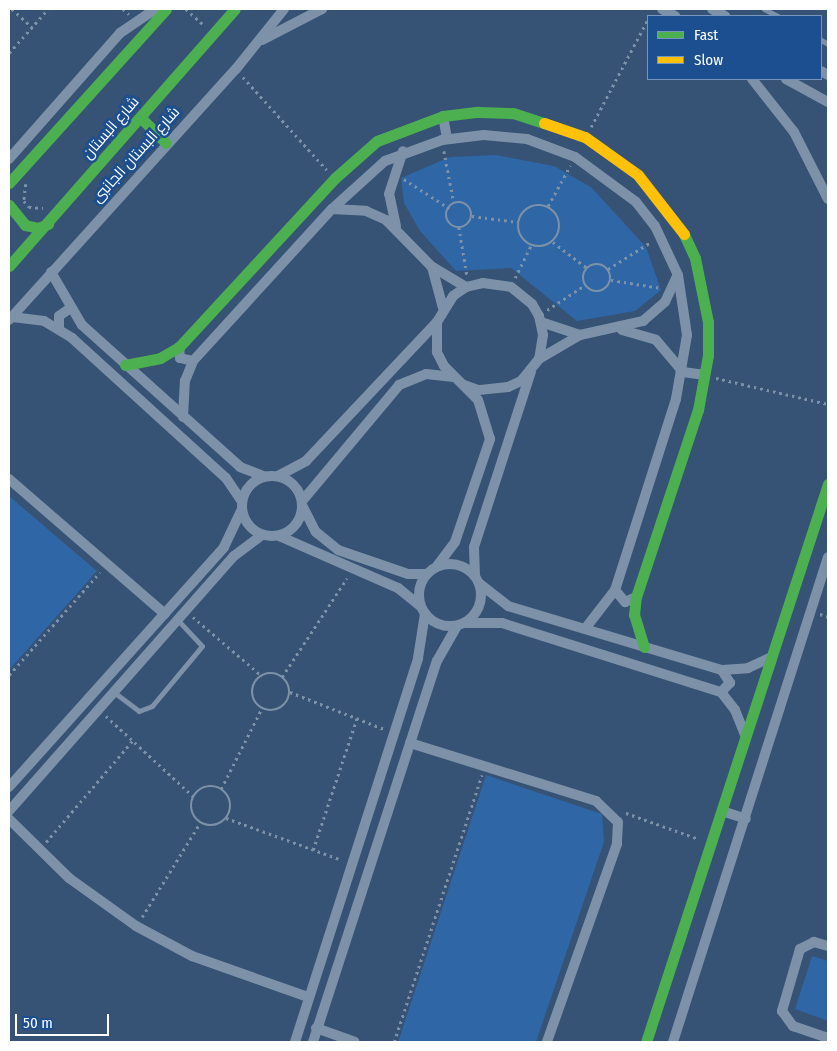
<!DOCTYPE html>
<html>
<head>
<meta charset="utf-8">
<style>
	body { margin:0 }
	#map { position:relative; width:837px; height:1051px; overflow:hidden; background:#365274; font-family:"Fira Sans Condensed",Cairo,sans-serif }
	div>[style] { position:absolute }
	.green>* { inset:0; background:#2f66a5 }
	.path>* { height:2.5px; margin-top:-1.25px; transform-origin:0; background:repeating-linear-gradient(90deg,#7d92a8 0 2.5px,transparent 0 6.5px) }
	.path>.ring { margin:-1.25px; padding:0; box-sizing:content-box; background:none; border:2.5px solid #7d92a8; border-radius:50% }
	.lane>* { height:5px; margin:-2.5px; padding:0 2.5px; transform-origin:2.5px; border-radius:2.5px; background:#7d92a8 }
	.street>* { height:10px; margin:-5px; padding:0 5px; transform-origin:5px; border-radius:5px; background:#7d92a8 }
	.street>.ring { margin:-5px; padding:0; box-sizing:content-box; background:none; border:10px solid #7d92a8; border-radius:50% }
	.fast>* { height:11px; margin:-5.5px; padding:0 5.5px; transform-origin:5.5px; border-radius:5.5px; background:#4caf50 }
	.slow>* { height:11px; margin:-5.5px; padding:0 5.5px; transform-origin:5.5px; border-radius:5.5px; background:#ffc107 }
	span { translate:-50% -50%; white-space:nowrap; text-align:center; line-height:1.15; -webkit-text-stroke:5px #1b4f8f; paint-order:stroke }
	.street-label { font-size:15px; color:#fff }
	.frame { position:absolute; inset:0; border:10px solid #fff; pointer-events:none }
	.legend { position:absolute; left:647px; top:15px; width:175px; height:65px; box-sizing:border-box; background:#1b4f8f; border:1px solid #7695bc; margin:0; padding:6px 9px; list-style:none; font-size:15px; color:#fff }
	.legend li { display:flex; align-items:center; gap:10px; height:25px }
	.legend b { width:25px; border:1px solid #7695bc }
	.scale { position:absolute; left:15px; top:1014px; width:94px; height:22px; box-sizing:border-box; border:2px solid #fff; border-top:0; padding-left:6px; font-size:15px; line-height:18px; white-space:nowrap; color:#fff; -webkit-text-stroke:4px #1b4f8f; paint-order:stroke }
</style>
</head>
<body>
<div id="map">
	<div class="green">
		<i style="clip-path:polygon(496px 155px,554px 166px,591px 187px,646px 247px,661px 290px,635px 311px,577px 321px,511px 268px,456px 271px,420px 231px,404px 203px,401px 178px,450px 157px)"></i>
		<i style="clip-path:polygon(9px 496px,97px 571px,9px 670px)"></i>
		<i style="clip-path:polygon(486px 775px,602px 814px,604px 842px,536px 1042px,398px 1042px)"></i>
		<i style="clip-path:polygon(812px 956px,828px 961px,828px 1021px,795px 1009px)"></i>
	</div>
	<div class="path">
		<i style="left:12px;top:9px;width:27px;rotate:42deg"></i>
		<i style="left:123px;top:9px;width:8px;rotate:40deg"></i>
		<i style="left:186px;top:9px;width:24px;rotate:42deg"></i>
		<i style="left:9px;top:53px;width:59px;rotate:-48.4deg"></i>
		<i style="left:243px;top:77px;width:125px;rotate:47.9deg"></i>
		<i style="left:591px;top:127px;width:122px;rotate:-62.2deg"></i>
		<i style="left:444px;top:151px;width:53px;rotate:79.1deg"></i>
		<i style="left:404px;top:179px;width:54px;rotate:32.8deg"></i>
		<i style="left:26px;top:184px;width:17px;rotate:97deg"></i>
		<i style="left:24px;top:201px;width:8px;rotate:50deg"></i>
		<i style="left:29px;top:207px;width:14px;rotate:4deg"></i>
		<i class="ring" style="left:446px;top:202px;width:23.5px;height:23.5px"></i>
		<i class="ring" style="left:518px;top:205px;width:39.5px;height:39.5px"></i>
		<i style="left:548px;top:206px;width:46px;rotate:-61.2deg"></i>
		<i style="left:472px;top:216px;width:46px;rotate:7.4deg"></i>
		<i style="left:459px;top:227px;width:49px;rotate:80.5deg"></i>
		<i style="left:553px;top:242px;width:43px;rotate:37.4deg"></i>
		<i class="ring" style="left:583px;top:264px;width:25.5px;height:25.5px"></i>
		<i style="left:608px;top:269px;width:51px;rotate:-32.1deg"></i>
		<i style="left:515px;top:278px;width:37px;rotate:-64deg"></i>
		<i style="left:611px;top:280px;width:51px;rotate:9.1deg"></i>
		<i style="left:547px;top:310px;width:45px;rotate:-33.3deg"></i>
		<i style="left:716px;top:378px;width:115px;rotate:13.1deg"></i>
		<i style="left:820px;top:614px;width:9px;rotate:21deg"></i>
		<i style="left:193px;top:617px;width:91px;rotate:40.5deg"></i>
		<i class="ring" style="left:252px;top:673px;width:35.5px;height:35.5px"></i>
		<i style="left:9px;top:675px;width:137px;rotate:-48.5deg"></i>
		<i style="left:282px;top:677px;width:118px;rotate:-56.7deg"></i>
		<i style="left:290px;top:692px;width:101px;rotate:21.5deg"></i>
		<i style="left:106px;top:716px;width:118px;rotate:42.6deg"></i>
		<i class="ring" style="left:191px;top:786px;width:37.5px;height:37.5px"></i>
		<i style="left:221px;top:789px;width:91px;rotate:-63.2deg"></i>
		<i style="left:626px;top:813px;width:77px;rotate:19.6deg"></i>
		<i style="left:226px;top:818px;width:123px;rotate:19.9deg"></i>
		<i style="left:46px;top:842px;width:134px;rotate:-49.5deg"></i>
		<i style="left:313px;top:850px;width:139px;rotate:-71.6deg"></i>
		<i style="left:142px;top:917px;width:110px;rotate:-58.3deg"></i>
		<i style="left:394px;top:1042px;width:281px;rotate:-71.8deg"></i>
	</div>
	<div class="lane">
		<i style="left:764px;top:9px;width:16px;rotate:27deg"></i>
		<i style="left:821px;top:40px;width:8px;rotate:30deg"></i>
		<i style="left:115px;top:693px;width:30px;rotate:37deg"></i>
		<i style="left:139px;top:711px;width:14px;rotate:-21deg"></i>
		<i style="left:152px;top:706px;width:78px;rotate:-50.2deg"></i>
		<i style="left:202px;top:646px;width:34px;rotate:-133deg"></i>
	</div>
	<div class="street">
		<i style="left:662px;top:9px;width:15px;rotate:28deg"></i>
		<i style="left:712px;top:9px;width:15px;rotate:28deg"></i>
		<i style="left:262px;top:40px;width:68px;rotate:-27.3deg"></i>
		<i style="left:821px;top:71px;width:8px;rotate:30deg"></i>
		<i style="left:752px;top:79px;width:68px;rotate:51.6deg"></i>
		<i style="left:794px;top:132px;width:75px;rotate:63.1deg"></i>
		<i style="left:786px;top:79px;width:48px;rotate:28.7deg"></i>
		<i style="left:443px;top:116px;width:23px;rotate:80deg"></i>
		<i style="left:9px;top:159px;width:168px;rotate:-48.6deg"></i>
		<i style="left:120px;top:33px;width:41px;rotate:-34.1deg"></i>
		<i style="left:154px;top:10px;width:10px;rotate:-6deg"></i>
		<i style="left:332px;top:209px;width:34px;rotate:3deg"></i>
		<i style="left:366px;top:211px;width:22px;rotate:24deg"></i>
		<i style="left:386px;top:220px;width:64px;rotate:45.6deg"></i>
		<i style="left:431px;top:266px;width:41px;rotate:31deg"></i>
		<i style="left:396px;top:226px;width:33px;rotate:-102deg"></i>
		<i style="left:389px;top:194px;width:45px;rotate:-72deg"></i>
		<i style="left:432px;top:267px;width:42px;rotate:75deg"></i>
		<i style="left:51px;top:272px;width:61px;rotate:59.7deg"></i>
		<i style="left:82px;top:325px;width:212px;rotate:41.9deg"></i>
		<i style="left:240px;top:467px;width:26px;rotate:21deg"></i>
		<i style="left:12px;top:317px;width:32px;rotate:7deg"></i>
		<i style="left:44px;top:321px;width:33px;rotate:31deg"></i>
		<i style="left:72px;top:338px;width:208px;rotate:42.3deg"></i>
		<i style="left:226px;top:478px;width:29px;rotate:56deg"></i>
		<i style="left:9px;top:320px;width:338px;rotate:-47.9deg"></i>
		<i style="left:236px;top:69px;width:77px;rotate:-51.3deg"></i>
		<i style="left:541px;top:322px;width:41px;rotate:18.4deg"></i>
		<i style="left:59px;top:328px;width:12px;rotate:-90deg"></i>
		<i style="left:59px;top:316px;width:12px;rotate:-35deg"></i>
		<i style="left:622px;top:330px;width:35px;rotate:16deg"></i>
		<i style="left:656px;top:340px;width:42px;rotate:49.8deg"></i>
		<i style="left:683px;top:372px;width:22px;rotate:8deg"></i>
		<i style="left:179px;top:347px;width:11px;rotate:85deg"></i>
		<i style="left:180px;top:358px;width:13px;rotate:13deg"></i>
		<i style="left:539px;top:359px;width:48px;rotate:-30.3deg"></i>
		<i style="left:580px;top:335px;width:65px;rotate:-12.5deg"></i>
		<i style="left:643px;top:321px;width:29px;rotate:-41deg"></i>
		<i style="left:665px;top:302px;width:29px;rotate:-65deg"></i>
		<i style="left:183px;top:417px;width:36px;rotate:-87deg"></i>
		<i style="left:185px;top:381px;width:22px;rotate:-68deg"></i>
		<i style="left:193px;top:361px;width:206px;rotate:-47.6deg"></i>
		<i style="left:332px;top:209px;width:72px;rotate:-42.2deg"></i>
		<i style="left:385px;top:161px;width:61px;rotate:-20.2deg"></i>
		<i style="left:442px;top:140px;width:42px;rotate:-6.8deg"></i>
		<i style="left:484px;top:135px;width:43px;rotate:5.3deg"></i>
		<i style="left:527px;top:139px;width:51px;rotate:20.6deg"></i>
		<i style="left:575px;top:157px;width:76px;rotate:36.4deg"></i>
		<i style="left:636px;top:202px;width:31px;rotate:52deg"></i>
		<i style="left:655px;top:226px;width:54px;rotate:64.9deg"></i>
		<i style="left:678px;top:275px;width:61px;rotate:81.5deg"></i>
		<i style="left:687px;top:335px;width:65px;rotate:99.8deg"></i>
		<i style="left:676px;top:399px;width:201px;rotate:107.7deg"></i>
		<i style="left:615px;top:590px;width:49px;rotate:127.6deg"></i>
		<i class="ring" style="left:242px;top:476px;width:50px;height:50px"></i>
		<i style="left:278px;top:476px;width:32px;rotate:-28deg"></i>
		<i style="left:306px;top:461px;width:191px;rotate:-46.7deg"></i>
		<i style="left:9px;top:479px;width:206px;rotate:40.9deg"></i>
		<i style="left:303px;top:500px;width:150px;rotate:-50.1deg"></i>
		<i style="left:399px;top:385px;width:29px;rotate:-22deg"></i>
		<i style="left:426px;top:374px;width:28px;rotate:6deg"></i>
		<i style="left:303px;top:507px;width:28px;rotate:63deg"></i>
		<i style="left:316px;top:532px;width:28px;rotate:39deg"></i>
		<i style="left:338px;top:550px;width:74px;rotate:18.9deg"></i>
		<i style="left:408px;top:574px;width:19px"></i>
		<i style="left:279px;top:536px;width:130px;rotate:23.6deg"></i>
		<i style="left:398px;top:588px;width:28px;rotate:39deg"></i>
		<i class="ring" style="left:419px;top:564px;width:52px;height:52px"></i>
		<i style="left:437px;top:566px;width:30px;rotate:-53deg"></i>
		<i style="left:455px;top:542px;width:109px;rotate:-71.2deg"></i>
		<i style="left:490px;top:439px;width:41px;rotate:-107.1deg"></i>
		<i style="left:478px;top:400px;width:48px;rotate:-135deg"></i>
		<i style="left:444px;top:366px;width:16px;rotate:-117deg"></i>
		<i style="left:437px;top:352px;width:30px;rotate:-90deg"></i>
		<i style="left:437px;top:322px;width:31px;rotate:-58deg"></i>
		<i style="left:453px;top:296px;width:16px;rotate:-35deg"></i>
		<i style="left:466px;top:287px;width:17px;rotate:-13deg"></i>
		<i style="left:483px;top:283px;width:28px;rotate:8deg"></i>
		<i style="left:511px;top:287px;width:27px;rotate:39deg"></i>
		<i style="left:532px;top:304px;width:14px;rotate:60deg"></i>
		<i style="left:539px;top:316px;width:19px;rotate:78deg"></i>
		<i style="left:543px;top:335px;width:24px;rotate:99deg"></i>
		<i style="left:539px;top:359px;width:28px;rotate:129deg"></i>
		<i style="left:521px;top:381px;width:14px;rotate:155deg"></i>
		<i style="left:508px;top:387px;width:30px;rotate:174deg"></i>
		<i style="left:478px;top:390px;width:15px;rotate:-160deg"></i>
		<i style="left:475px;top:576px;width:29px;rotate:-92deg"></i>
		<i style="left:474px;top:547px;width:184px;rotate:-72deg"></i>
		<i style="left:480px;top:584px;width:36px;rotate:38deg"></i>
		<i style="left:508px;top:606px;width:223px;rotate:16.7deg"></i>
		<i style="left:722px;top:670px;width:26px;rotate:-4deg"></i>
		<i style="left:748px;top:668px;width:26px;rotate:-25deg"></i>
		<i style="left:615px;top:590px;width:16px;rotate:50deg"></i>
		<i style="left:625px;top:602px;width:12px;rotate:-24deg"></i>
		<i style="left:465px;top:623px;width:37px"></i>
		<i style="left:502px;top:623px;width:230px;rotate:17.5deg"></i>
		<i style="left:721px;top:692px;width:23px;rotate:52deg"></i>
		<i style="left:735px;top:710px;width:29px;rotate:68deg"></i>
		<i style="left:721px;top:692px;width:13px;rotate:-45deg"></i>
		<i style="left:730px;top:683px;width:15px;rotate:-122deg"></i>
		<i style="left:410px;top:743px;width:195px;rotate:17.3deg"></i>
		<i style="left:596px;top:801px;width:30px;rotate:44deg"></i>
		<i style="left:618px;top:822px;width:22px;rotate:93deg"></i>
		<i style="left:617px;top:844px;width:210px;rotate:109.5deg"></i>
		<i style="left:9px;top:787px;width:322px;rotate:-48.1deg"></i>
		<i style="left:224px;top:547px;width:42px;rotate:-64.7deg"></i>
		<i style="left:9px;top:811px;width:340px;rotate:-48.6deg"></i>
		<i style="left:234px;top:556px;width:35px;rotate:-37deg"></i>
		<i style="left:722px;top:811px;width:25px;rotate:18deg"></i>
		<i style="left:9px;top:819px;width:84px;rotate:44.5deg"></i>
		<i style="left:69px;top:878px;width:82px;rotate:35.6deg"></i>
		<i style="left:136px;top:926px;width:64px;rotate:28.2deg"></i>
		<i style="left:192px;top:956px;width:123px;rotate:19.5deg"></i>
		<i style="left:828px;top:946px;width:15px;rotate:-164deg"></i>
		<i style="left:814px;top:942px;width:16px;rotate:153deg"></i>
		<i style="left:800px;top:949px;width:65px;rotate:106.2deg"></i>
		<i style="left:782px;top:1011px;width:19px;rotate:54deg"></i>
		<i style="left:793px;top:1026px;width:37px;rotate:19deg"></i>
		<i style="left:316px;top:1028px;width:41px;rotate:19.7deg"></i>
		<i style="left:295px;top:1042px;width:403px;rotate:-72.2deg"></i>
		<i style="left:418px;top:658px;width:45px;rotate:-81deg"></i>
		<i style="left:313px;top:1042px;width:401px;rotate:-72deg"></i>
		<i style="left:437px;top:661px;width:40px;rotate:-60.3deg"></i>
		<i style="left:673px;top:1042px;width:509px;rotate:-72.28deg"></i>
	</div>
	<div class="fast">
		<i style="left:141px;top:118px;width:35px;rotate:45deg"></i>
		<i style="left:9px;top:183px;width:234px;rotate:-47.9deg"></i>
		<i style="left:9px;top:205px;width:26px;rotate:51deg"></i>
		<i style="left:25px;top:225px;width:13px;rotate:13deg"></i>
		<i style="left:38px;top:228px;width:11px;rotate:-22deg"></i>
		<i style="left:9px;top:266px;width:342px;rotate:-48.7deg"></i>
		<i style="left:125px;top:365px;width:36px;rotate:-11deg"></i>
		<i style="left:160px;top:358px;width:22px;rotate:-30deg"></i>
		<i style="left:179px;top:347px;width:230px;rotate:-47.3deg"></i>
		<i style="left:335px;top:178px;width:56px;rotate:-41.4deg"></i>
		<i style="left:377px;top:141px;width:71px;rotate:-20.7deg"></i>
		<i style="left:443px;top:116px;width:35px;rotate:-7deg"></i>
		<i style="left:478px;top:112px;width:35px;rotate:2deg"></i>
		<i style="left:513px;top:113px;width:33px;rotate:18deg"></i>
		<i style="left:644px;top:647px;width:34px;rotate:-107deg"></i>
		<i style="left:634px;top:615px;width:18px;rotate:-84deg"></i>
		<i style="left:636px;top:597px;width:197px;rotate:-71.7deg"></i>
		<i style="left:698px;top:410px;width:56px;rotate:-79.7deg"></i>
		<i style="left:708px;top:355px;width:33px;rotate:-90deg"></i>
		<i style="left:708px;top:322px;width:65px;rotate:-101.5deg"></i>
		<i style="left:695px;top:258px;width:26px;rotate:-115deg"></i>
		<i style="left:646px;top:1042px;width:587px;rotate:-71.94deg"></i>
	</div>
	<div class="slow">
		<i style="left:544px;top:123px;width:43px;rotate:18.9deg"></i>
		<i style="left:585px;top:137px;width:65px;rotate:35.6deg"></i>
		<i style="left:638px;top:175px;width:75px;rotate:52.1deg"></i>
	</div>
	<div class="street-label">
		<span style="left:111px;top:128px;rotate:-49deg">شارع البستان</span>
		<span style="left:136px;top:155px;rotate:-48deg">شارع البستان الجانبى</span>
	</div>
	<div class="frame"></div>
	<ul class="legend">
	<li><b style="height:6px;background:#4caf50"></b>Fast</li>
	<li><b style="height:6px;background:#ffc107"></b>Slow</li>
	</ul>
	<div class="scale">50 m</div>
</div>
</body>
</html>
